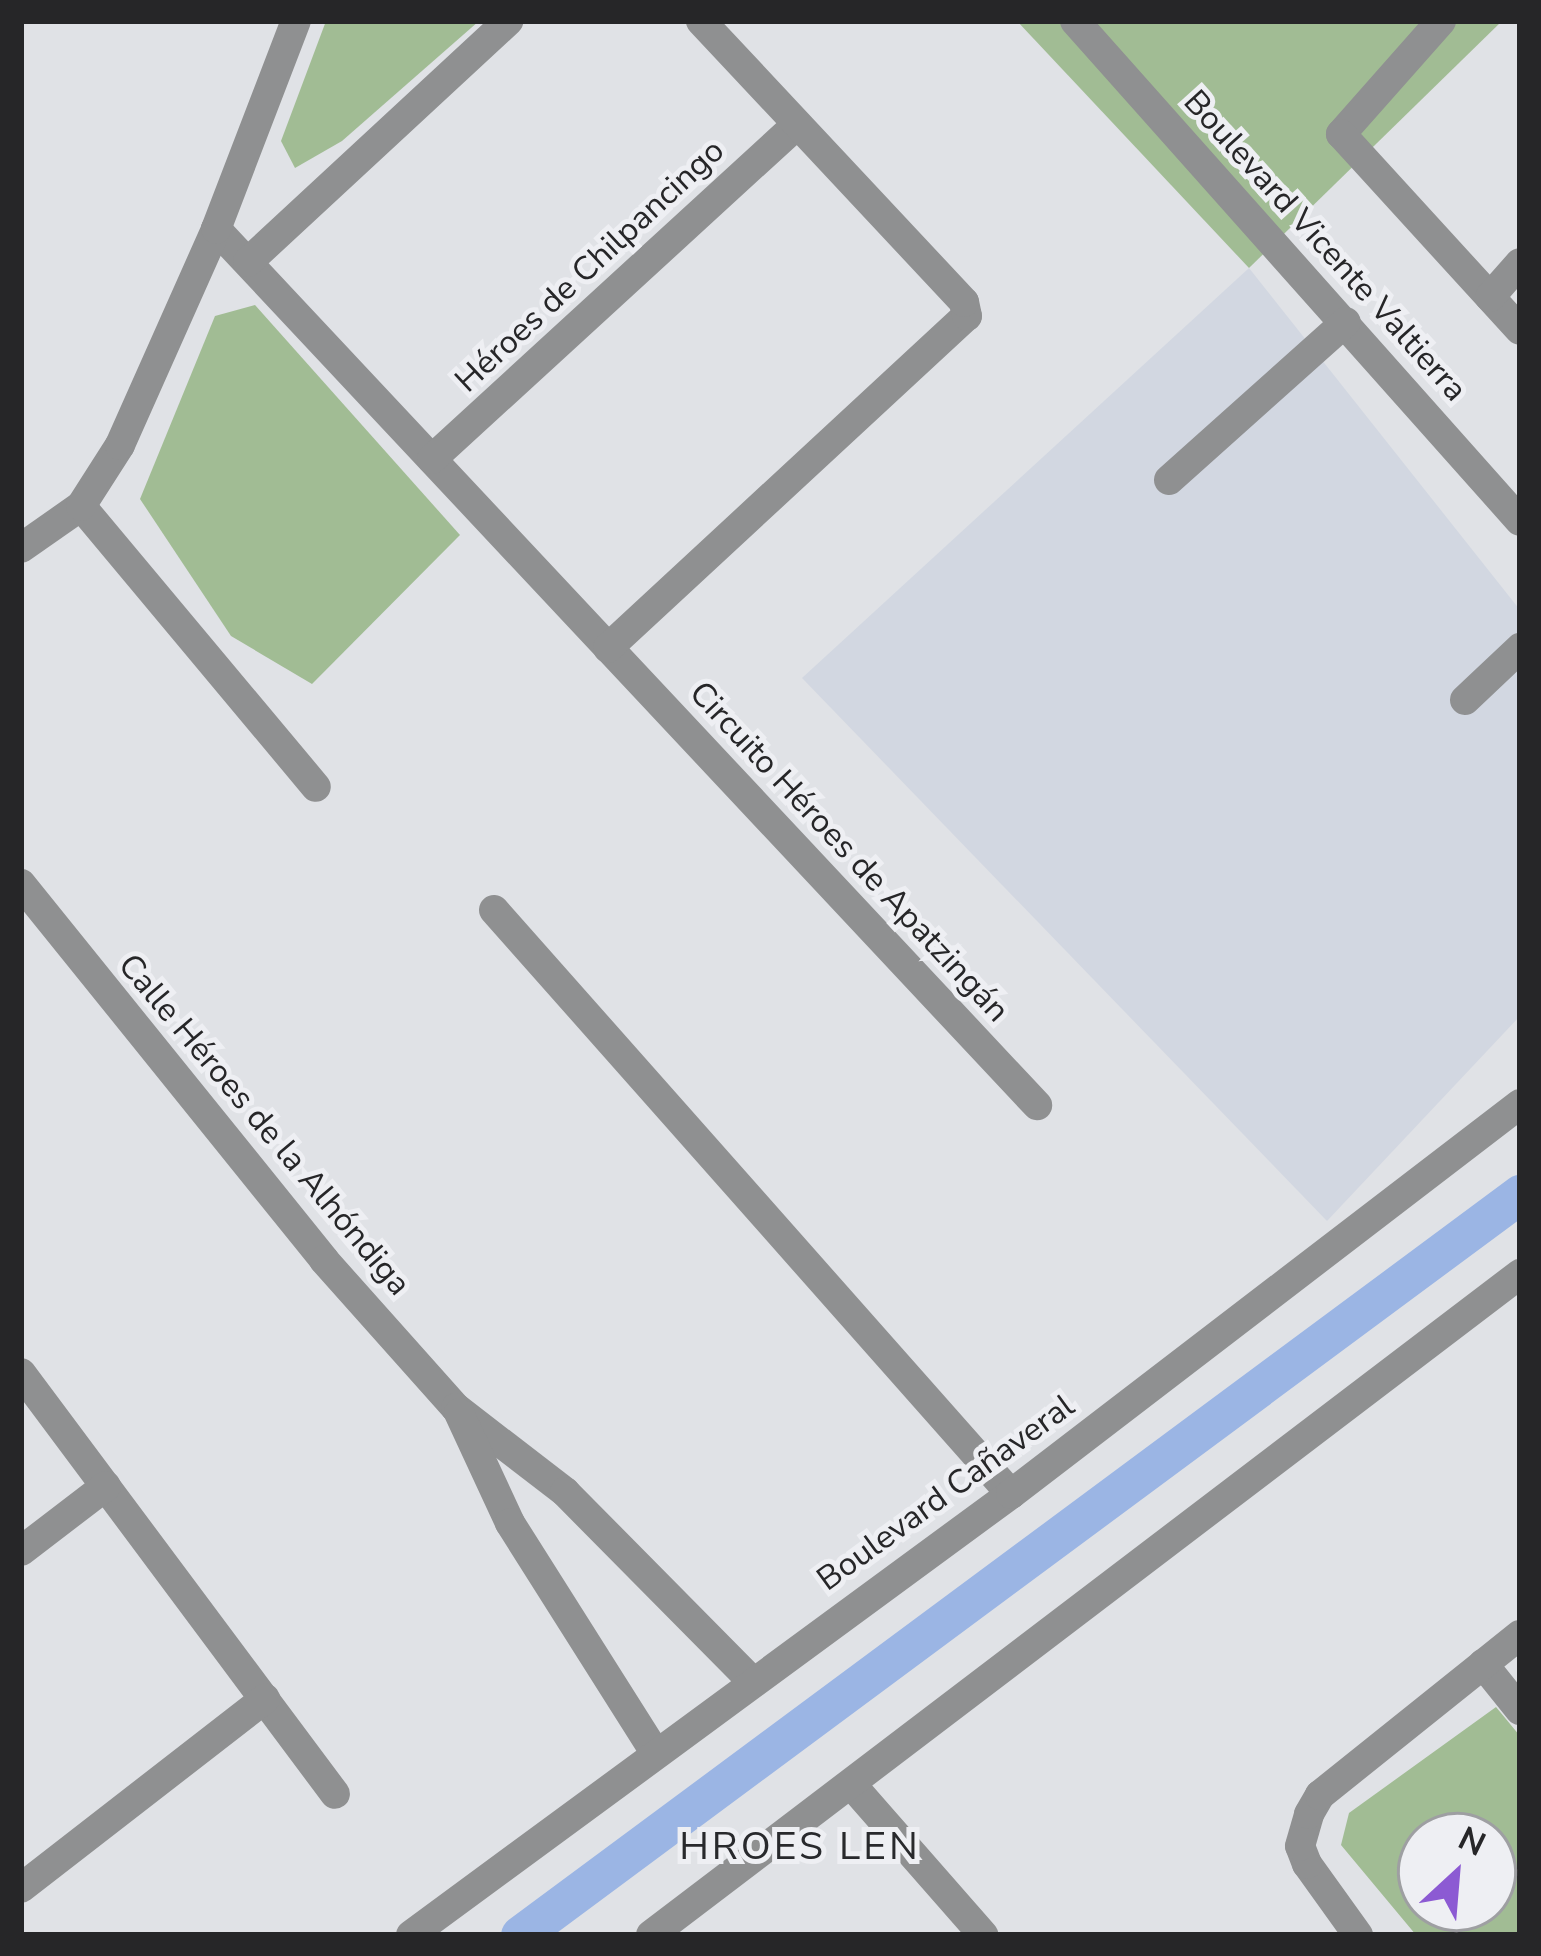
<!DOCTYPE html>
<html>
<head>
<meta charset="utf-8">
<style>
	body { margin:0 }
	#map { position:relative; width:1541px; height:1956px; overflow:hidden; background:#e0e2e6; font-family:"Nunito Sans",sans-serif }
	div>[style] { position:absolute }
	.built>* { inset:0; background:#d2d7e1 }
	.green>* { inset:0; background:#a1bc94 }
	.canal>* { height:39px; margin:-19.5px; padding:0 19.5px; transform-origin:19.5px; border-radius:19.5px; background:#9bb5e4 }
	.minor>* { height:30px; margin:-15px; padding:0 15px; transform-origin:15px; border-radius:15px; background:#8f9091 }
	span { translate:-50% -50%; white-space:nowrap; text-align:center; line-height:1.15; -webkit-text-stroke:10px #eeeff3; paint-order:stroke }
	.street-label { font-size:33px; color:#262628 }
	.quarter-label { font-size:39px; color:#28292c; letter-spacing:3px }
	.frame { position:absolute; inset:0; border:24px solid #262628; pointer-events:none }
	.north { position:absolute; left:1397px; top:1812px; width:120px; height:120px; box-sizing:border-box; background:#eeeff3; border:3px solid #9e9fa2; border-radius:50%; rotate:26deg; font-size:33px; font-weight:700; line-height:48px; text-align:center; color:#262628 }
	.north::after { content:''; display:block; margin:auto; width:42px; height:54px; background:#8c5ad3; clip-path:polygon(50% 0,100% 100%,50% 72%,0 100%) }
</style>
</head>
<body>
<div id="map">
	<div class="built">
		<i style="clip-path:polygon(1249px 268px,1520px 610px,1520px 1016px,1327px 1221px,802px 678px)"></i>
	</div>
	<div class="green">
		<i style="clip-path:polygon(326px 21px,479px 21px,342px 141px,295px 168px,281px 141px)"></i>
		<i style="clip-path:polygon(1017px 21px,1502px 21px,1249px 268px)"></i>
		<i style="clip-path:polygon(255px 305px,460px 535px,312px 684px,231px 636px,140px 499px,215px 316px)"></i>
		<i style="clip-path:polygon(evenodd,1496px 1707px,1520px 1736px,1520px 1935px,1416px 1935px,1341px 1845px,1349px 1813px,1496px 1707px,1421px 1836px,1493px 1836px,1493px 1908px,1421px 1908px,1421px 1836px)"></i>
	</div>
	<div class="canal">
		<i style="left:520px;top:1935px;width:1245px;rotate:-36.54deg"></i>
	</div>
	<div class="minor">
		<i style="left:1075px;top:21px;width:669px;rotate:48.33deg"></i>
		<i style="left:1441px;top:21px;width:151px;rotate:131.5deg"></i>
		<i style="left:1341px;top:134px;width:265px;rotate:47.6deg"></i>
		<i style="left:216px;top:229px;width:1201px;rotate:46.86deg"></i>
		<i style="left:248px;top:262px;width:355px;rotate:-42.8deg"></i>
		<i style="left:1490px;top:297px;width:45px;rotate:-48.6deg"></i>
		<i style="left:432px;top:459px;width:495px;rotate:-42.5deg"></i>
		<i style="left:1169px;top:480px;width:237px;rotate:-41.8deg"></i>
		<i style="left:81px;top:506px;width:366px;rotate:50.1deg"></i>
		<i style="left:21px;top:548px;width:73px;rotate:-35deg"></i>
		<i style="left:81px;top:506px;width:72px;rotate:-57.4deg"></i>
		<i style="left:120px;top:445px;width:236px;rotate:-66deg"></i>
		<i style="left:216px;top:229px;width:223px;rotate:-69deg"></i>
		<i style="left:608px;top:648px;width:489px;rotate:-42.8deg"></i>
		<i style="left:967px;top:316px;width:14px;rotate:-102deg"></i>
		<i style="left:964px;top:302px;width:385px;rotate:-133.1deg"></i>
		<i style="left:1465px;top:700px;width:76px;rotate:-43.4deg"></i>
		<i style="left:21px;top:884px;width:483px;rotate:51.1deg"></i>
		<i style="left:324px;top:1260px;width:198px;rotate:48.3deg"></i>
		<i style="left:456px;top:1408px;width:138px;rotate:37.6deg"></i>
		<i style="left:565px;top:1492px;width:263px;rotate:45.3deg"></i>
		<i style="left:494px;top:910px;width:780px;rotate:48.48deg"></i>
		<i style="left:21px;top:1373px;width:525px;rotate:53.28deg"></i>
		<i style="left:459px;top:1413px;width:121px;rotate:65.1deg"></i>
		<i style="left:510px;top:1523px;width:271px;rotate:57.7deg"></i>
		<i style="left:21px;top:1551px;width:107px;rotate:-37.4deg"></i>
		<i style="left:1483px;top:1664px;width:59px;rotate:51.2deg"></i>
		<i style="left:851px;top:1784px;width:201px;rotate:48.8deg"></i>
		<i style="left:21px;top:1888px;width:309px;rotate:-37.8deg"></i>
		<i style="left:411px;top:1935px;width:745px;rotate:-36.32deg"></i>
		<i style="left:1011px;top:1494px;width:641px;rotate:-37.46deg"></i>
		<i style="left:651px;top:1935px;width:1092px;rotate:-37.26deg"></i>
		<i style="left:1358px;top:1935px;width:87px;rotate:-125.7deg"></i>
		<i style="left:1307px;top:1864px;width:19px;rotate:-111deg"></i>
		<i style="left:1300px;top:1846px;width:33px;rotate:-74deg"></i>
		<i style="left:1309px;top:1814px;width:22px;rotate:-60deg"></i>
		<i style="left:1320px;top:1795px;width:256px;rotate:-38.7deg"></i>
	</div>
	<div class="street-label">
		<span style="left:1325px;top:246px;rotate:48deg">Boulevard Vicente Valtierra</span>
		<span style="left:590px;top:266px;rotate:-43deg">Héroes de Chilpancingo</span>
		<span style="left:849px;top:852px;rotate:47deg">Circuito Héroes de Apatzingán</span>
		<span style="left:264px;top:1125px;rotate:50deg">Calle Héroes de la Alhóndiga</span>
		<span style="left:946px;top:1493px;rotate:-36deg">Boulevard Cañaveral</span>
	</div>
	<div class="quarter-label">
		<span style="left:800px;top:1847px">HROES LEN</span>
	</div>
	<div class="frame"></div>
	<div class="north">N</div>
</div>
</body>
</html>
